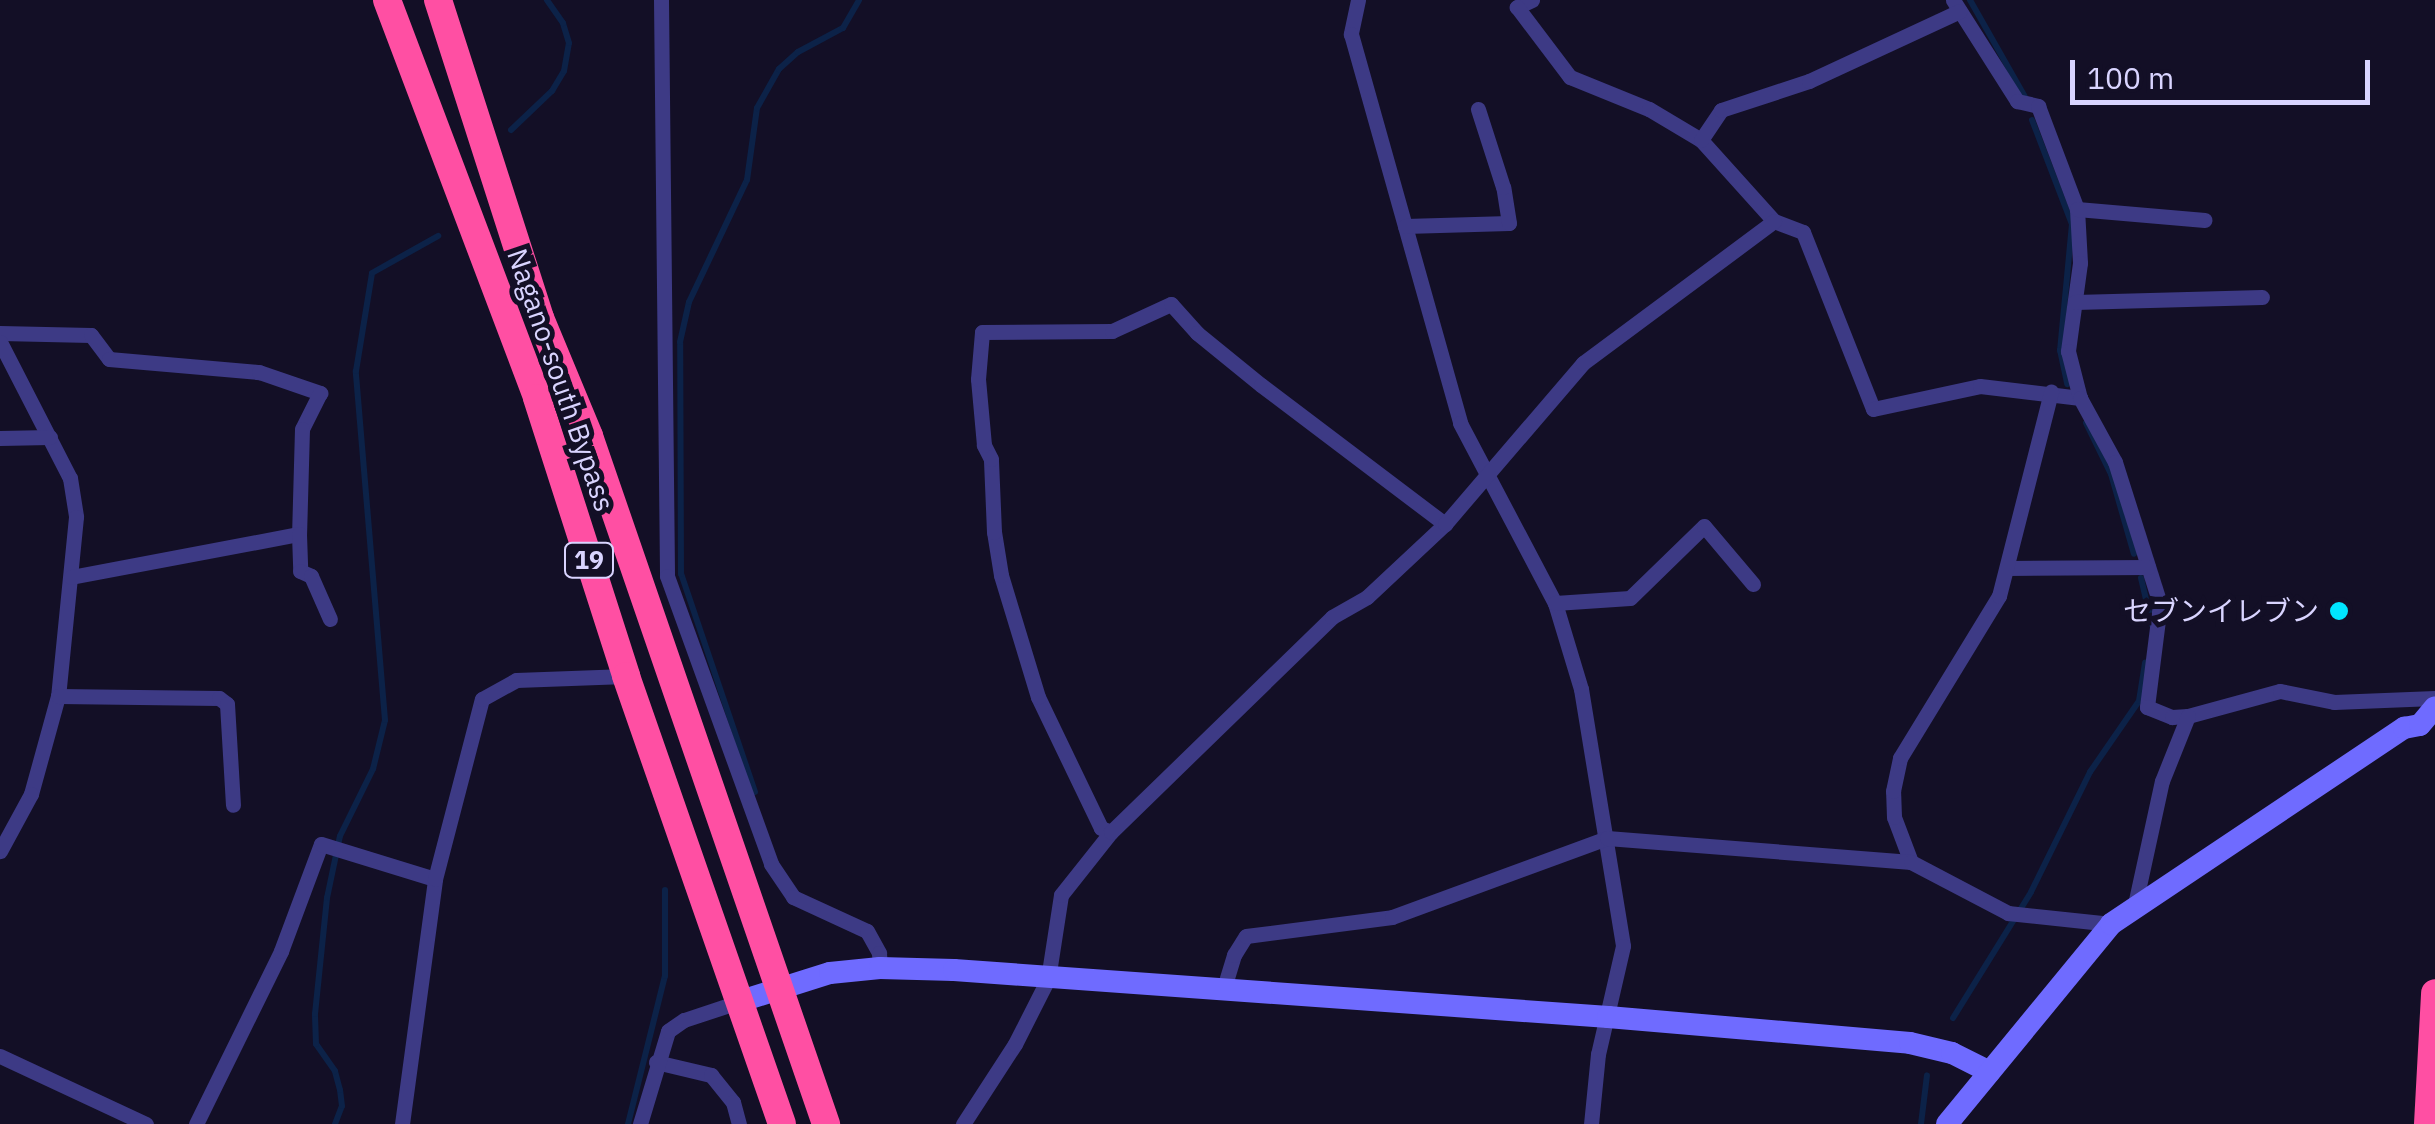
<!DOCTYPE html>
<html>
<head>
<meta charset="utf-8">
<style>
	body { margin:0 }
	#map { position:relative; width:2435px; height:1124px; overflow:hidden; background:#130f26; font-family:"IBM Plex Sans","Noto Sans JP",sans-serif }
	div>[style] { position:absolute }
	.stream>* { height:6px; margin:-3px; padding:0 3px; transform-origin:3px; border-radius:3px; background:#0c2248 }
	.street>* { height:15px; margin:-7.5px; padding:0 7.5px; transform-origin:7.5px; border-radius:7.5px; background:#3d3a85 }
	.secondary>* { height:22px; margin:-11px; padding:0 11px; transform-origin:11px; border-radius:11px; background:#6f6bff }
	.highway>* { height:28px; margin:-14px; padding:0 14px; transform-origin:14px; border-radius:14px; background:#ff4fa3 }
	.dots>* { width:28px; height:28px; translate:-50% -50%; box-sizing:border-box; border:5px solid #130f26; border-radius:50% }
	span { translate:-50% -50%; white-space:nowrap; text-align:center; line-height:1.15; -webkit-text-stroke:10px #130f26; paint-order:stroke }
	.shield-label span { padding:2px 8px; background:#130f26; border:2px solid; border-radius:8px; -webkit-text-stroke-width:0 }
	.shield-label { font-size:25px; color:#d9d4ff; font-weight:700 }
	.street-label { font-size:28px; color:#d9d4ff }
	.poi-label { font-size:28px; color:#d9d4ff }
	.right { translate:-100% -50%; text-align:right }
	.scale { position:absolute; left:2070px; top:60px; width:300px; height:45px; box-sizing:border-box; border:5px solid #d9d4ff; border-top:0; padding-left:12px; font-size:30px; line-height:35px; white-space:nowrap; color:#d9d4ff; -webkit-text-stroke:8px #130f26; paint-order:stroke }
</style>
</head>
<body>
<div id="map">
	<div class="stream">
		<i style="left:1970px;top:0;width:112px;rotate:60.4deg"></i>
		<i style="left:2032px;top:120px;width:111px;rotate:69deg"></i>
		<i style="left:2072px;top:224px;width:127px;rotate:95.4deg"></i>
		<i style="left:2060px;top:350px;width:35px;rotate:78deg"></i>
		<i style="left:511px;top:130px;width:57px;rotate:-43.6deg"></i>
		<i style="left:552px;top:91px;width:23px;rotate:-59deg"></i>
		<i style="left:564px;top:71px;width:28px;rotate:-80deg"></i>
		<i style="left:569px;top:43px;width:21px;rotate:-107deg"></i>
		<i style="left:563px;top:23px;width:28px;rotate:-125deg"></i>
		<i style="left:2086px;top:423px;width:57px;rotate:63.9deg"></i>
		<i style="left:2111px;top:474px;width:83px;rotate:74deg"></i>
		<i style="left:2141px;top:578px;width:48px;rotate:76.8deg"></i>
		<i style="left:755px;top:792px;width:230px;rotate:-108.7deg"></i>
		<i style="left:681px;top:574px;width:232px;rotate:-90.2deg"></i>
		<i style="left:680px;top:342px;width:41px;rotate:-77.3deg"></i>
		<i style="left:689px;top:302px;width:135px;rotate:-64.6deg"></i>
		<i style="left:747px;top:180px;width:73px;rotate:-82.1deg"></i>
		<i style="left:757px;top:108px;width:45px;rotate:-60.6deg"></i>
		<i style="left:779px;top:69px;width:25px;rotate:-42deg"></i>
		<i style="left:798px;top:52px;width:51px;rotate:-28.1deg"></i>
		<i style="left:843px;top:28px;width:32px;rotate:-60deg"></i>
		<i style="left:1953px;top:1018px;width:148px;rotate:-58.2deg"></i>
		<i style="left:2031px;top:892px;width:134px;rotate:-63.8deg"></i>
		<i style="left:2090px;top:772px;width:86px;rotate:-55.4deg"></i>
		<i style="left:2139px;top:701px;width:39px;rotate:-81deg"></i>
		<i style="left:335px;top:1124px;width:19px;rotate:-69deg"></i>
		<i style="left:342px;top:1106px;width:16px;rotate:-97deg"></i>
		<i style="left:340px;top:1090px;width:20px;rotate:-105deg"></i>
		<i style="left:335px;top:1071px;width:33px;rotate:-125deg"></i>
		<i style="left:316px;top:1044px;width:30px;rotate:-92deg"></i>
		<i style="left:315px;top:1014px;width:117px;rotate:-84.1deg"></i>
		<i style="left:327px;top:898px;width:63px;rotate:-78.2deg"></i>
		<i style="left:340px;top:836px;width:75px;rotate:-63.8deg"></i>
		<i style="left:373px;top:769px;width:50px;rotate:-76.2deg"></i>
		<i style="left:385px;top:720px;width:350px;rotate:-94.8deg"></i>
		<i style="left:356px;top:371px;width:99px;rotate:-80.7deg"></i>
		<i style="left:372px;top:273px;width:76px;rotate:-29.3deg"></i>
		<i style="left:628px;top:1124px;width:153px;rotate:-76deg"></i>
		<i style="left:665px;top:976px;width:86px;rotate:-90deg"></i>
		<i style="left:1921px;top:1124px;width:49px;rotate:-83deg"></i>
	</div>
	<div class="street">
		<i style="left:661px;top:0;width:576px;rotate:89.4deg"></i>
		<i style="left:667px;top:576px;width:306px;rotate:70.1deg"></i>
		<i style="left:771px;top:864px;width:40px;rotate:56deg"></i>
		<i style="left:793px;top:897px;width:81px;rotate:24.7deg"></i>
		<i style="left:867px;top:931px;width:25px;rotate:61deg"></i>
		<i style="left:879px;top:953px;width:15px;rotate:86deg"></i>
		<i style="left:1358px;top:0;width:35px;rotate:102deg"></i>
		<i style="left:1351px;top:34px;width:404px;rotate:74.3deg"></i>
		<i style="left:1460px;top:423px;width:204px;rotate:62.2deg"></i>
		<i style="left:1555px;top:603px;width:90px;rotate:73.2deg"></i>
		<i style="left:1581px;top:689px;width:260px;rotate:80.7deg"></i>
		<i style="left:1623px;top:946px;width:111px;rotate:103deg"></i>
		<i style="left:1598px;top:1054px;width:70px;rotate:95.7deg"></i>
		<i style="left:1532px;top:0;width:17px;rotate:155deg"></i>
		<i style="left:1517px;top:7px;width:88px;rotate:52.9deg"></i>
		<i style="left:1570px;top:77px;width:85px;rotate:22.1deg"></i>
		<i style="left:1649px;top:109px;width:61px;rotate:30.8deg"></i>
		<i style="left:1701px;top:140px;width:109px;rotate:48deg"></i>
		<i style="left:1774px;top:221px;width:31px;rotate:21deg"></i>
		<i style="left:1803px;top:232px;width:190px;rotate:68.4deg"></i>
		<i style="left:1873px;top:409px;width:109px;rotate:-12.1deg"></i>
		<i style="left:1980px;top:386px;width:101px;rotate:6.8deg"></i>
		<i style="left:1953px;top:0;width:120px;rotate:57.6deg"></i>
		<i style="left:2017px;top:101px;width:22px;rotate:13deg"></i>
		<i style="left:2038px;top:106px;width:110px;rotate:69.3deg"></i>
		<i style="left:2077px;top:209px;width:54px;rotate:86.8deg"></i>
		<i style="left:2080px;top:263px;width:89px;rotate:97.8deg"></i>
		<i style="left:2068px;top:351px;width:49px;rotate:75.7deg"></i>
		<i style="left:2080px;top:398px;width:73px;rotate:61.3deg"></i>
		<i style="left:2115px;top:462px;width:149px;rotate:72.4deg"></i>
		<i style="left:2160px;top:604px;width:104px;rotate:97.2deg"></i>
		<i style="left:2147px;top:707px;width:27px;rotate:22deg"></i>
		<i style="left:2172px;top:717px;width:16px;rotate:-4deg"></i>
		<i style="left:2188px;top:716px;width:95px;rotate:-15.2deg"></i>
		<i style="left:2280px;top:691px;width:55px;rotate:11.5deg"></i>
		<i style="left:2334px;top:702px;width:101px;rotate:-2.3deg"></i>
		<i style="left:1701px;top:140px;width:36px;rotate:-56deg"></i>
		<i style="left:1721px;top:110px;width:93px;rotate:-18.2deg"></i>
		<i style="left:1809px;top:81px;width:166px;rotate:-24.9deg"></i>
		<i style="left:2077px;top:209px;width:128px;rotate:4.9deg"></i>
		<i style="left:1405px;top:226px;width:104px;rotate:-1.7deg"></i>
		<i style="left:1509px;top:223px;width:36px;rotate:-99deg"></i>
		<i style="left:1503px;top:187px;width:82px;rotate:-107.8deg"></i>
		<i style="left:2075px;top:302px;width:187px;rotate:-1.5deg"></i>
		<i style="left:0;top:333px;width:91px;rotate:1.3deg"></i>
		<i style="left:91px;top:335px;width:30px;rotate:53deg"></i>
		<i style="left:109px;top:359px;width:151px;rotate:5deg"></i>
		<i style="left:259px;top:372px;width:65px;rotate:19deg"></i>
		<i style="left:320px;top:393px;width:40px;rotate:116.6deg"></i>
		<i style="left:302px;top:429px;width:105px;rotate:91.6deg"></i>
		<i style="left:0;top:342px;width:153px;rotate:62.8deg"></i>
		<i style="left:70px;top:478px;width:39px;rotate:81deg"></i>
		<i style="left:76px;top:517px;width:180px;rotate:95.7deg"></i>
		<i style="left:58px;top:696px;width:102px;rotate:105.4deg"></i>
		<i style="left:31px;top:794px;width:65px;rotate:118.5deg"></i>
		<i style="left:0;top:438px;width:50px;rotate:-1.1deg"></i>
		<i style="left:2007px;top:568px;width:141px;rotate:-0.4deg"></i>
		<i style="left:71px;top:577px;width:232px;rotate:-10.7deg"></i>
		<i style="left:299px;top:534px;width:37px;rotate:88deg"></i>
		<i style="left:300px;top:571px;width:12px;rotate:24deg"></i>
		<i style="left:311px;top:576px;width:47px;rotate:66.2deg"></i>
		<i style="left:1555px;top:603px;width:75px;rotate:-3.8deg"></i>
		<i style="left:1630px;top:598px;width:103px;rotate:-44.2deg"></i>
		<i style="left:1704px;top:526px;width:76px;rotate:49.8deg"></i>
		<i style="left:58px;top:696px;width:161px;rotate:0.7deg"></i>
		<i style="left:219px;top:698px;width:10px;rotate:37deg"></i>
		<i style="left:227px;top:704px;width:101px;rotate:86.6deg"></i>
		<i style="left:1111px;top:832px;width:11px;rotate:-158deg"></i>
		<i style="left:1101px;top:828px;width:145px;rotate:-115.7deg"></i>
		<i style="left:1038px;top:697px;width:127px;rotate:-106.9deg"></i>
		<i style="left:1001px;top:575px;width:44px;rotate:-99.2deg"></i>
		<i style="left:994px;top:532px;width:73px;rotate:-92.4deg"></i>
		<i style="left:991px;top:459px;width:16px;rotate:-117deg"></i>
		<i style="left:984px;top:445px;width:66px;rotate:-95.2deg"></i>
		<i style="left:978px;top:379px;width:47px;rotate:-85.1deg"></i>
		<i style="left:982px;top:332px;width:130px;rotate:-0.4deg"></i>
		<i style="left:1112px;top:331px;width:65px;rotate:-24.6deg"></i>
		<i style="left:1171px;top:304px;width:39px;rotate:48deg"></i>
		<i style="left:1197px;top:333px;width:82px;rotate:39.1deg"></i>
		<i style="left:1261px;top:385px;width:231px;rotate:37.1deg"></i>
		<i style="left:1911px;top:862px;width:48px;rotate:-110.7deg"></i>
		<i style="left:1894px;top:817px;width:26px;rotate:-92deg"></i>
		<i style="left:1893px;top:791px;width:34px;rotate:-78deg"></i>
		<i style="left:1900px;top:758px;width:190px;rotate:-58.6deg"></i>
		<i style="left:1999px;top:596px;width:211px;rotate:-75.7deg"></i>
		<i style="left:2134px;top:909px;width:131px;rotate:-77.7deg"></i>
		<i style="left:2162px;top:781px;width:70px;rotate:-68.2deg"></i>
		<i style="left:1223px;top:991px;width:38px;rotate:-73deg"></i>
		<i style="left:1234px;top:955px;width:22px;rotate:-58deg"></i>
		<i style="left:1246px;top:936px;width:147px;rotate:-7.4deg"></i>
		<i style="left:1392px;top:917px;width:229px;rotate:-20.2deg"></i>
		<i style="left:1607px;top:838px;width:305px;rotate:4.5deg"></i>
		<i style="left:1911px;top:862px;width:110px;rotate:27.7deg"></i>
		<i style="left:2008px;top:913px;width:104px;rotate:6.1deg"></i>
		<i style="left:0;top:1056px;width:161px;rotate:25deg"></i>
		<i style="left:656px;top:1062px;width:57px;rotate:13.3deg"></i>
		<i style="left:711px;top:1075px;width:35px;rotate:51deg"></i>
		<i style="left:733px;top:1102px;width:23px;rotate:75deg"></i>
		<i style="left:196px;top:1124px;width:193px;rotate:-63.8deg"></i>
		<i style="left:281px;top:951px;width:114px;rotate:-69.5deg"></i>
		<i style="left:321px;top:844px;width:119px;rotate:17.1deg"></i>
		<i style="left:402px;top:1124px;width:247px;rotate:-82.3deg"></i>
		<i style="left:435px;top:879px;width:186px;rotate:-75.4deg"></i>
		<i style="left:482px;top:699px;width:39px;rotate:-29deg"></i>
		<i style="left:516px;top:680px;width:110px;rotate:-2.1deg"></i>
		<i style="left:640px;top:1124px;width:97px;rotate:-73.2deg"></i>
		<i style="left:668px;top:1031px;width:19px;rotate:-35deg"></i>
		<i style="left:684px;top:1020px;width:60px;rotate:-18.4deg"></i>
		<i style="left:963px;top:1124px;width:95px;rotate:-57deg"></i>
		<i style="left:1015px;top:1044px;width:73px;rotate:-63.1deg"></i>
		<i style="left:1048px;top:979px;width:85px;rotate:-81.2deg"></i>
		<i style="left:1061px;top:895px;width:80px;rotate:-51.6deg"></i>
		<i style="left:1111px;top:832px;width:308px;rotate:-44.2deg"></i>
		<i style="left:1332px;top:617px;width:40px;rotate:-29.7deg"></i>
		<i style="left:1367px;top:597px;width:107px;rotate:-43.1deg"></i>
		<i style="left:1445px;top:524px;width:212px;rotate:-49.4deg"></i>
		<i style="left:1583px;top:363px;width:238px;rotate:-36.6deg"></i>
	</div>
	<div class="secondary">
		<i style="left:741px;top:1001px;width:93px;rotate:-17.5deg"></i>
		<i style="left:830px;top:973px;width:50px;rotate:-5.7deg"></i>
		<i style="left:880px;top:968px;width:74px;rotate:1.5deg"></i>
		<i style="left:954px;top:970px;width:656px;rotate:4.11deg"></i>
		<i style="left:1608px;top:1017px;width:303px;rotate:4.9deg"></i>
		<i style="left:1910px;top:1043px;width:43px;rotate:13.4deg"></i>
		<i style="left:1952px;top:1053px;width:42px;rotate:26.6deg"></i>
		<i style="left:1947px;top:1124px;width:259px;rotate:-50.6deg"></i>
		<i style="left:2111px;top:924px;width:353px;rotate:-33.8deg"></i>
		<i style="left:2404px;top:728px;width:16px;rotate:-11deg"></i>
		<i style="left:2420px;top:725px;width:23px;rotate:-50deg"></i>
	</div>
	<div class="highway">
		<i style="left:387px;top:0;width:425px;rotate:69.3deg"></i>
		<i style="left:537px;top:398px;width:292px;rotate:72.2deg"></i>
		<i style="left:626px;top:676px;width:474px;rotate:70.8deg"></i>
		<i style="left:438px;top:0;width:334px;rotate:72.2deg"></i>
		<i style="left:540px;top:318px;width:128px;rotate:67.4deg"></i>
		<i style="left:589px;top:436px;width:728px;rotate:70.99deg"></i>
		<i style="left:2428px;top:1124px;width:131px;rotate:-86.9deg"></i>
	</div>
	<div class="dots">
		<i style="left:2339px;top:611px;background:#00e5ff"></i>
	</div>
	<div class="shield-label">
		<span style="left:589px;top:560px">19</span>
	</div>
	<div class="street-label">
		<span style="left:561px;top:380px;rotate:71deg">Nagano-south Bypass</span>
	</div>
	<div class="poi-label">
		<span class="right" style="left:2319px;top:611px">セブンイレブン</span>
	</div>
	<div class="scale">100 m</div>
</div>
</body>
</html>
